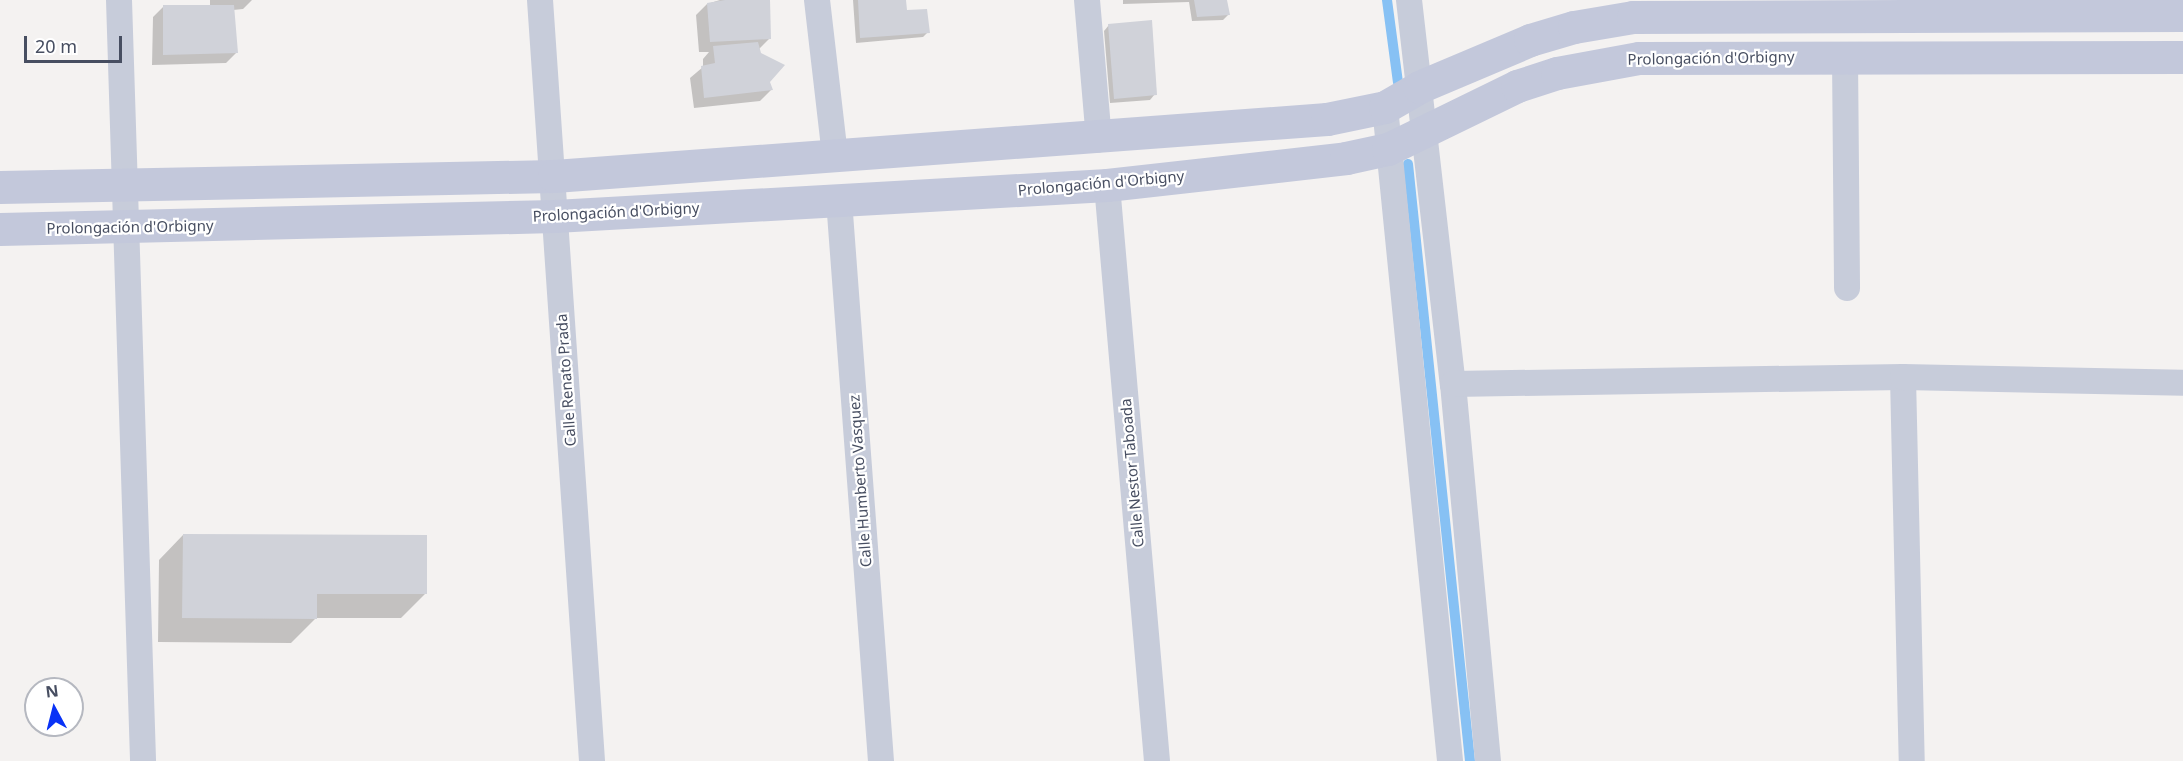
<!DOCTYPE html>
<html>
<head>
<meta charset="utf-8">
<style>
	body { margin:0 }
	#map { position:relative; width:2183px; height:761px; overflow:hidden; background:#f4f2f1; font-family:"Noto Sans",sans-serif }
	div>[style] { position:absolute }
	.shadow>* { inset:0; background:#0003 }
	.stream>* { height:10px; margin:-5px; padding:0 5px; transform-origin:5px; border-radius:5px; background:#87c1f4 }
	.building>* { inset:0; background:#d0d2d9 }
	.street>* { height:26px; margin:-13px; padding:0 13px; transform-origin:13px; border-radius:13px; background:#c7ccda }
	.secondary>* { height:33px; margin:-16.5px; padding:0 16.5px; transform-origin:16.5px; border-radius:16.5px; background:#c3c8db }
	span { translate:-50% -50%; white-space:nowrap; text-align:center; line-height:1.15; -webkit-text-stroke:4.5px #fff; paint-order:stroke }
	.street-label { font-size:15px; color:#474e61 }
	.north { position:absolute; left:24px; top:677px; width:60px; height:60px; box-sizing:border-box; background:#fff; border:2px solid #b5b8c0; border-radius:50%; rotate:353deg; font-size:16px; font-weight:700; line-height:24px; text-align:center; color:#474e61 }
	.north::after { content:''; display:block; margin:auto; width:21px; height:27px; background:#0932f6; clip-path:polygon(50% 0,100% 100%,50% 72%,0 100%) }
	.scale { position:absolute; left:24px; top:36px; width:98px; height:27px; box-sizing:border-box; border:3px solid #474e61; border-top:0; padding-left:8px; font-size:18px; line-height:21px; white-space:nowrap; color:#474e61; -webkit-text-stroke:4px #fff; paint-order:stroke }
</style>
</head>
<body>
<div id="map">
	<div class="shadow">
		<i style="clip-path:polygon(210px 0,252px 0,243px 9px,233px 10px,237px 52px,226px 63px,152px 65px,153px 17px,164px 6px,210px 7px)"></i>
		<i style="clip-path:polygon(720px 0,769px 0,770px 38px,758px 50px,771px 90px,760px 101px,694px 108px,690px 78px,703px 67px,703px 59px,709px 52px,699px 52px,696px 15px,707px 4px)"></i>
		<i style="clip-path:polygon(853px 0,905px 0,906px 12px,928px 32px,923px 37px,856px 43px)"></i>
		<i style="clip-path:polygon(1123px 0,1226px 0,1228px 15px,1223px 20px,1192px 21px,1189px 2px,1123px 4px)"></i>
		<i style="clip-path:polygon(1109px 25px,1155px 94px,1150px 100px,1110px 103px,1104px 31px)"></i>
		<i style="clip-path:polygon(183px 535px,425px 594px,401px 618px,316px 618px,291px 643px,158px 642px,159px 560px)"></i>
	</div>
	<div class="stream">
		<i style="left:1387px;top:0;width:83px;rotate:82.4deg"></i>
		<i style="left:1408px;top:164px;width:600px;rotate:84.07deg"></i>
	</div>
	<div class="building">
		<i style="clip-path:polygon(725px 0,770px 0,771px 39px,710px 42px,707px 3px)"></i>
		<i style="clip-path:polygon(858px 0,906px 0,907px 10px,927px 9px,930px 33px,860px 38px)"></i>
		<i style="clip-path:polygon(1194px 0,1227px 0,1230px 15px,1197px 17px)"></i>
		<i style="clip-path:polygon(163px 5px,234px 5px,238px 53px,163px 55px)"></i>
		<i style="clip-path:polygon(1152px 20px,1157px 95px,1114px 99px,1108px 24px)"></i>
		<i style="clip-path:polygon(758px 42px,761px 53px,785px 65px,770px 82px,773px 90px,704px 98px,701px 66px,715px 63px,713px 46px)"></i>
		<i style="clip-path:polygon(183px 534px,427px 535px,427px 594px,317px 594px,317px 619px,182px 618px)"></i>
	</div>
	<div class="street">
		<i style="left:119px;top:0;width:761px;rotate:88.19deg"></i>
		<i style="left:540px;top:0;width:763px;rotate:86.09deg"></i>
		<i style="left:817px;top:0;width:157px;rotate:83.4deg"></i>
		<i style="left:1087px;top:0;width:140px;rotate:85.1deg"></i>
		<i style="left:1409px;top:0;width:387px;rotate:83.5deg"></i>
		<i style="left:1453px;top:384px;width:379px;rotate:84.7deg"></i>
		<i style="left:1845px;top:56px;width:232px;rotate:89.5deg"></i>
		<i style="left:1385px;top:107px;width:657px;rotate:84.32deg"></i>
		<i style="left:1107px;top:185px;width:578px;rotate:85.04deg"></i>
		<i style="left:839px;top:200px;width:563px;rotate:85.72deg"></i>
		<i style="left:1903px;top:377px;width:384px;rotate:88.7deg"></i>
		<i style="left:1453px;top:384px;width:450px;rotate:-0.9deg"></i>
		<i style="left:1903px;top:377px;width:280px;rotate:1.2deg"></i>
	</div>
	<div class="secondary">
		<i style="left:0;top:187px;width:554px;rotate:-1.14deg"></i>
		<i style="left:554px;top:176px;width:775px;rotate:-4.22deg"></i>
		<i style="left:1327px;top:119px;width:59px;rotate:-11.7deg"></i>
		<i style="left:1385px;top:107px;width:39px;rotate:-30deg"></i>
		<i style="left:1419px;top:87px;width:121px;rotate:-22.9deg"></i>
		<i style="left:1530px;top:40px;width:46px;rotate:-16.5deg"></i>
		<i style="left:1574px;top:27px;width:60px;rotate:-9.6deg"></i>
		<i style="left:1633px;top:17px;width:550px;rotate:-0.21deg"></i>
		<i style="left:0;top:229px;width:555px;rotate:-1.34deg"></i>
		<i style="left:555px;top:216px;width:553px;rotate:-3.21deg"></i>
		<i style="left:1107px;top:185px;width:241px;rotate:-6.4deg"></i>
		<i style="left:1346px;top:158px;width:43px;rotate:-12.1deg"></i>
		<i style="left:1388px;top:149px;width:144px;rotate:-26deg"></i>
		<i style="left:1517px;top:86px;width:42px;rotate:-18deg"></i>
		<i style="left:1557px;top:73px;width:83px;rotate:-10.4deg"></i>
		<i style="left:1639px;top:58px;width:544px;rotate:-0.11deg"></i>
	</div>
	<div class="street-label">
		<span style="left:1711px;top:58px;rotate:-1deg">Prolongación d'Orbigny</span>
		<span style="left:1101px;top:183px;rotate:-5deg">Prolongación d'Orbigny</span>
		<span style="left:616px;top:212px;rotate:-3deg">Prolongación d'Orbigny</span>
		<span style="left:130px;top:227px;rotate:-1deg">Prolongación d'Orbigny</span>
		<span style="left:566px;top:380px;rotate:-94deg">Calle Renato Prada</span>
		<span style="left:1132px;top:473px;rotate:-95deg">Calle Nestor Taboada</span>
		<span style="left:860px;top:481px;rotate:-94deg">Calle Humberto Vasquez</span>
	</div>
	<div class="north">N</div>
	<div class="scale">20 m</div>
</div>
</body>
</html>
